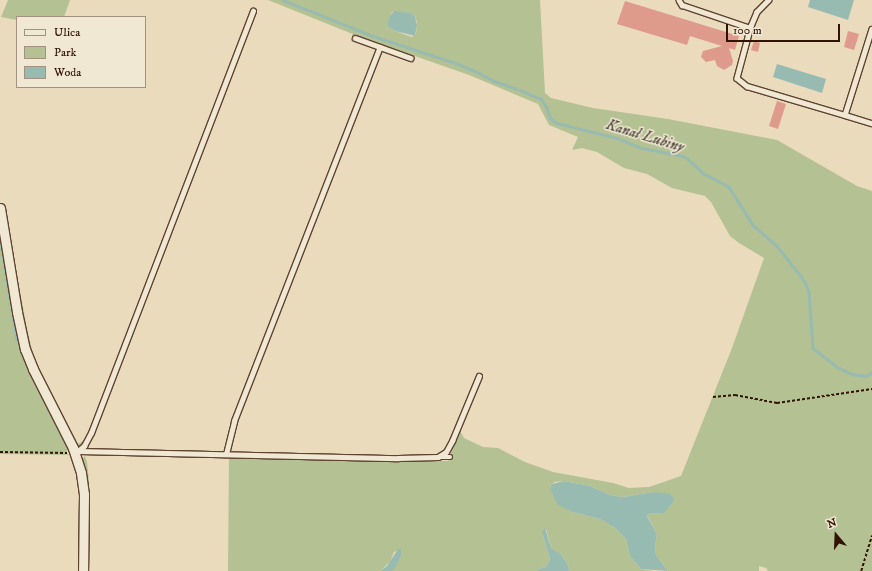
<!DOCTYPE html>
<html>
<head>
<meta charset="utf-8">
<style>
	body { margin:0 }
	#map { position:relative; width:872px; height:571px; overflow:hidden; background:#eadbbd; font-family:"IM FELL DW Pica",serif }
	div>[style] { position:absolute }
	.green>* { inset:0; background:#b4c193 }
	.water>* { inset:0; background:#98bbb1 }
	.stream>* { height:2.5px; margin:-1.25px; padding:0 1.25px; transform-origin:1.25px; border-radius:1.25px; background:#98bbb1 }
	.building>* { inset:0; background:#de9a8a }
	.path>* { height:1.5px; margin-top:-0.75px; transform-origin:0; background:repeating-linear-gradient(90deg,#311203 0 3px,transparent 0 5px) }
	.roads { filter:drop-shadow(1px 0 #5f4432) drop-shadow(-1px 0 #5f4432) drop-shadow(0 1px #5f4432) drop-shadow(0 -1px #5f4432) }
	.service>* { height:4.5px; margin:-2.25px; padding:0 2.25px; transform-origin:2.25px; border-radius:2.25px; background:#f1e8d4 }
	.minor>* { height:9px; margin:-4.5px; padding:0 4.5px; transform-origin:4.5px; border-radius:4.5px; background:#f1e8d4 }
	span { translate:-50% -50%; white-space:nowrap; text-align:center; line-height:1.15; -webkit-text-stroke:3px #f1e8d4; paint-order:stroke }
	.water-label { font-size:15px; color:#554d40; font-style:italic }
	.legend { position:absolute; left:16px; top:16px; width:130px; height:72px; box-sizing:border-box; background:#f1e8d4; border:1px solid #a49280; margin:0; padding:5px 7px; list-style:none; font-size:12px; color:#311203 }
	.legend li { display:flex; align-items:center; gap:8px; height:20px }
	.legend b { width:20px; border:1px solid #a49280 }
	.north { position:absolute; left:816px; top:515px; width:40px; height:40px; -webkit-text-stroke:3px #f1e8d4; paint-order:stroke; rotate:341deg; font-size:11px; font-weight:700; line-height:16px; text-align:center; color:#311203 }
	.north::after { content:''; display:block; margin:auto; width:14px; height:18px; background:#311203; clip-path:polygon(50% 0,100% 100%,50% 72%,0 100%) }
	.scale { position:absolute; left:726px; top:24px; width:114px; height:18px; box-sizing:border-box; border:2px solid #311203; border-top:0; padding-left:5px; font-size:12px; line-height:14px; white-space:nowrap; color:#311203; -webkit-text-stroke:3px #f1e8d4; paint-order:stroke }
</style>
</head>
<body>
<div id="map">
	<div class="green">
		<i style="clip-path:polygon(8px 0,70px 0,64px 17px,17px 17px,17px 20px,1px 17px)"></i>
		<i style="clip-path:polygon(evenodd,268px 0,540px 0,545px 93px,551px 98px,593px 108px,668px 119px,777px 140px,857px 186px,872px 191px,872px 571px,768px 571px,766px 568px,759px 566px,759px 571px,668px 571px,656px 555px,655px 547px,657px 534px,647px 515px,650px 513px,663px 514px,674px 501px,653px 492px,623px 497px,610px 495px,590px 486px,564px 481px,555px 482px,552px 484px,550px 488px,572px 512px,600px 519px,615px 528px,626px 539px,630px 556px,641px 569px,654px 571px,569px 571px,568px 565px,561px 554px,551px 548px,546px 529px,543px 535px,550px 559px,546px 567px,538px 569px,538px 571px,392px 571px,401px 556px,401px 549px,394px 552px,390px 562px,380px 571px,228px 571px,229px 457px,448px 461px,460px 431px,464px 438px,483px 447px,498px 448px,525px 462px,553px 472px,613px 483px,629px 488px,649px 487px,681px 476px,732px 348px,764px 258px,739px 243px,730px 236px,711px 202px,705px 196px,672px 188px,647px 174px,624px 168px,597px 152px,582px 148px,572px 150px,578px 137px,549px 125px,538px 104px,469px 75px,355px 35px,268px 0,392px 12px,411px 13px,415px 17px,417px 22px,416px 34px,412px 37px,395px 31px,387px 26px,392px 12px)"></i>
		<i style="clip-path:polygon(0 218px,17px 321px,71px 450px,65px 452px,69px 455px,0 454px)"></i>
		<i style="clip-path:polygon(9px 234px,27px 328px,34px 359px,78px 444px,84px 440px,81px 447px,76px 447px,29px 356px,7px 236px)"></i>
		<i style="clip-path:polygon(85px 456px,87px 462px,89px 481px,89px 571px,81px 571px,81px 460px)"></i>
	</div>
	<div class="water">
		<i style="clip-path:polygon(810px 0,854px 0,848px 20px,808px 7px)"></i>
		<i style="clip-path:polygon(394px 11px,411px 13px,415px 17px,417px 25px,415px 36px,395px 31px,387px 26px,390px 16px)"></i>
		<i style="clip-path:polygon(777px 64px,826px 79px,822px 93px,773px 77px)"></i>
		<i style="clip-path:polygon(564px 481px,590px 486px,610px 495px,623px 497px,653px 492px,670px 494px,673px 497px,674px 501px,666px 511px,663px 514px,650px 513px,647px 516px,657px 534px,655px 547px,656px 555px,668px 571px,641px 569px,630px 556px,626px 539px,615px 528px,600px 519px,572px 512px,557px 504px,550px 488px,552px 484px)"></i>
		<i style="clip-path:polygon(545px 528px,551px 548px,561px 554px,568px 565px,569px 571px,538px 571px,538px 569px,546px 567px,550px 559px,543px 535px,542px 531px)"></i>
		<i style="clip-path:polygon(398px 549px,401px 549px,401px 556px,396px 566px,392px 571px,380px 571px,387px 566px)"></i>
	</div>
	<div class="stream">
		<i style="left:283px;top:0;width:92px;rotate:21.8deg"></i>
		<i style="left:370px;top:35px;width:93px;rotate:18.2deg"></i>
		<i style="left:458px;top:64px;width:23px;rotate:23deg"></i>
		<i style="left:479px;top:73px;width:17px;rotate:28deg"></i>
		<i style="left:494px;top:81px;width:24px;rotate:19deg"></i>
		<i style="left:520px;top:90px;width:23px;rotate:23deg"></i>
		<i style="left:541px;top:99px;width:9px;rotate:54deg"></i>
		<i style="left:546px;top:106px;width:14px;rotate:69deg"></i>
		<i style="left:551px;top:119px;width:7px;rotate:34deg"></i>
		<i style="left:557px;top:123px;width:62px;rotate:14deg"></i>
		<i style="left:617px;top:138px;width:27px;rotate:22deg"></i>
		<i style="left:642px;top:148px;width:42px;rotate:11deg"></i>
		<i style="left:683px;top:156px;width:6px;rotate:31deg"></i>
		<i style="left:688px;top:159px;width:21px;rotate:43deg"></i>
		<i style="left:703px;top:173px;width:30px;rotate:28deg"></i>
		<i style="left:729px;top:187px;width:45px;rotate:57.7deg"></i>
		<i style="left:753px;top:225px;width:33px;rotate:41deg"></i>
		<i style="left:778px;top:247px;width:42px;rotate:51.8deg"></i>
		<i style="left:804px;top:280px;width:13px;rotate:67deg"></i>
		<i style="left:809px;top:292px;width:56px;rotate:85.9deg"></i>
		<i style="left:813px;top:348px;width:33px;rotate:38deg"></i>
		<i style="left:839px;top:368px;width:14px;rotate:25deg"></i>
		<i style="left:852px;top:374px;width:14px;rotate:8deg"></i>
		<i style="left:866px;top:376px;width:7px;rotate:-34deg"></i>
		<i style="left:0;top:236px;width:105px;rotate:80.7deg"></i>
		<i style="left:28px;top:343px;width:13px;rotate:72deg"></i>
	</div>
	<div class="building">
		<i style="clip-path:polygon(625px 1px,739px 36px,735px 50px,729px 48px,733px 61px,732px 65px,724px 70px,717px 66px,715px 60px,706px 62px,701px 57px,703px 51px,722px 46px,690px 36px,687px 45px,617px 24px)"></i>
		<i style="clip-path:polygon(848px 31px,859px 34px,854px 50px,844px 47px)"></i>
		<i style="clip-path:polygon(754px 41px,760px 43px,758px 52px,751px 50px)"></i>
		<i style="clip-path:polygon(777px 101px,786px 104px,778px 129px,769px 126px)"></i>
	</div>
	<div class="path">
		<i style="left:713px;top:397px;width:22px;rotate:-5deg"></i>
		<i style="left:735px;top:395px;width:43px;rotate:10.8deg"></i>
		<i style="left:777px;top:403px;width:96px;rotate:-8.4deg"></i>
		<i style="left:0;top:452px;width:67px;rotate:0.9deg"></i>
		<i style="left:861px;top:571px;width:37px;rotate:-73deg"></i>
	</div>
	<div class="roads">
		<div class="service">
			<i style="left:679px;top:0;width:6px;rotate:59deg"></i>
			<i style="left:682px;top:5px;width:72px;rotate:18.7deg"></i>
			<i style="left:769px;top:0;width:17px;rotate:135deg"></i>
			<i style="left:757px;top:12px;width:15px;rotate:113deg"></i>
			<i style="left:751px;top:26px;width:54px;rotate:105.1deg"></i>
			<i style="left:737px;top:78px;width:13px;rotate:39deg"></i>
			<i style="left:747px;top:86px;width:102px;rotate:16.5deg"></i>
			<i style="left:872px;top:29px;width:90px;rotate:107.4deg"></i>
			<i style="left:845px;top:115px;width:28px;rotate:17deg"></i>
			<i style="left:355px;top:38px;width:59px;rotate:19.7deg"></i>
			<i style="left:78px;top:451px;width:8px;rotate:-40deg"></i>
			<i style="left:84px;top:446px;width:15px;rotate:-62deg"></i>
			<i style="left:91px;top:433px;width:452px;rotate:-69deg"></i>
			<i style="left:79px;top:451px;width:319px;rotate:1.3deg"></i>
			<i style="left:398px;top:458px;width:40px;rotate:-1.4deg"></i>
			<i style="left:438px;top:457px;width:9px;rotate:-32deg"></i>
			<i style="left:446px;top:452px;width:13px;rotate:-61deg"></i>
			<i style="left:452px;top:441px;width:70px;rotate:-67.4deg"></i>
			<i style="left:226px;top:454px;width:34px;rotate:-76deg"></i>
			<i style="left:234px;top:421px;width:401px;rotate:-68.7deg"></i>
			<i style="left:440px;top:457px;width:10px"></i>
		</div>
		<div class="minor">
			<i style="left:0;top:208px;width:105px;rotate:80.7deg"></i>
			<i style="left:17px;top:312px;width:38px;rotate:78deg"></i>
			<i style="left:25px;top:349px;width:22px;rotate:68deg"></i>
			<i style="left:33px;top:369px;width:89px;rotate:63.1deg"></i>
			<i style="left:73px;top:448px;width:26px;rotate:72deg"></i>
			<i style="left:81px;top:473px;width:21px;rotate:82deg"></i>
			<i style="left:84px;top:494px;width:77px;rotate:90.7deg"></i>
		</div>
	</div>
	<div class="water-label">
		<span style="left:645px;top:136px;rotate:17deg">Kanał Lubiny</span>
	</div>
	<ul class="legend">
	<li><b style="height:5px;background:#f1e8d4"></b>Ulica</li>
	<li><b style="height:11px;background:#b4c193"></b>Park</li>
	<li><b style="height:11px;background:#98bbb1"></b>Woda</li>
	</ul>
	<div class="north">N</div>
	<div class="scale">100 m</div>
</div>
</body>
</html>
